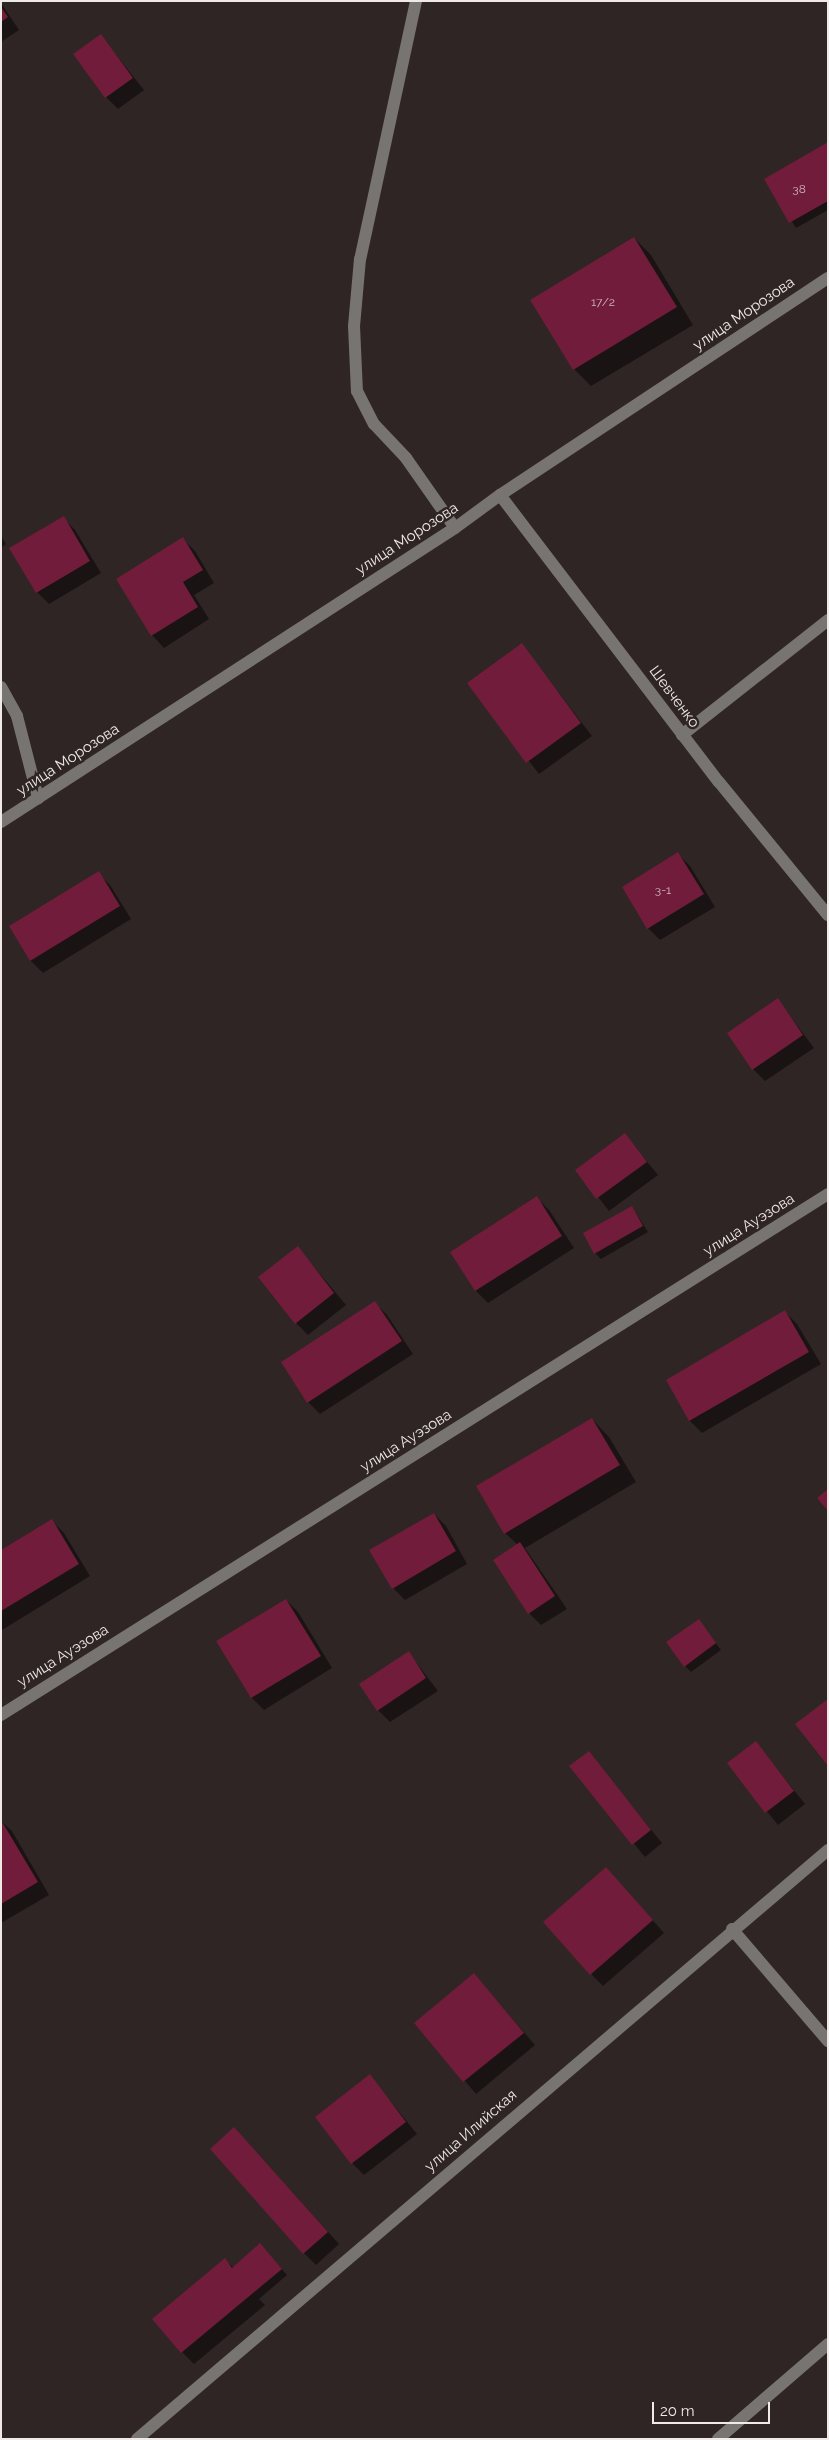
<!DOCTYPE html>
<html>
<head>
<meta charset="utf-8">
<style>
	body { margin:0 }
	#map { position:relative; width:829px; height:2440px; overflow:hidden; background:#2f2524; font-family:Raleway,sans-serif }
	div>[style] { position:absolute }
	.shadow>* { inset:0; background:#0007 }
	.building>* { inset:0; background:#701c3a }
	.minor>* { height:12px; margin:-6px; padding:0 6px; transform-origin:6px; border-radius:6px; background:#787471 }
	span { translate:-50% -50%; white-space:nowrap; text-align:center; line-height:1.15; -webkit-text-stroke:5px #2f2524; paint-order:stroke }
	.number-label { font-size:12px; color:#cfb6bc }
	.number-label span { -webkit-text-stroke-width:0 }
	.street-label { font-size:15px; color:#efe9e8 }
	.frame { position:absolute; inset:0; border:2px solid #efe9e8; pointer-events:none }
	.scale { position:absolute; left:652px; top:2402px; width:118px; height:22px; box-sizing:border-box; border:2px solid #efe9e8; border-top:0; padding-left:6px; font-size:15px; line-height:18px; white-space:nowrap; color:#efe9e8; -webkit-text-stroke:4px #2f2524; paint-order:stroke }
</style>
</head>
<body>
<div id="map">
	<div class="shadow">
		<i style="clip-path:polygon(1px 3px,19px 30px,1px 42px)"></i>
		<i style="clip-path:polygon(101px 36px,144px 90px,118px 109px,106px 97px)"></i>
		<i style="clip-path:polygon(828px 143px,828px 210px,796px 228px,765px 179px)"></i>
		<i style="clip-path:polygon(634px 238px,651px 255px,693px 325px,591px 386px,574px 369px)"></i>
		<i style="clip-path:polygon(63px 518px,75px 530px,101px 573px,49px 604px,37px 592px)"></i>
		<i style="clip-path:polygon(1px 536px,6px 544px,1px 548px)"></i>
		<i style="clip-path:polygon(183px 539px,195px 551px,214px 583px,194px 595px,209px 619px,164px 648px,152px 635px)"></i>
		<i style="clip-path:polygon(522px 645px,592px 736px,539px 774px,469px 683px)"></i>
		<i style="clip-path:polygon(678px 854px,690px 866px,715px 907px,660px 940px,648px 928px)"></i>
		<i style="clip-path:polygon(98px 873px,110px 885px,131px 919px,43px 973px,31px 961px,10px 926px)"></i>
		<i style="clip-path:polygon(778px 1000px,814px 1048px,765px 1081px,753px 1069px)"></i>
		<i style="clip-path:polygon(625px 1135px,658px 1175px,609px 1211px,577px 1170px)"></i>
		<i style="clip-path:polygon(537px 1198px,549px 1210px,574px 1248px,488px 1303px,476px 1291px,452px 1252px)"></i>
		<i style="clip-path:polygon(632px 1207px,648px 1232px,601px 1259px,595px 1253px)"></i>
		<i style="clip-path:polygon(298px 1248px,346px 1305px,308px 1335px,296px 1323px)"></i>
		<i style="clip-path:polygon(375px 1303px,387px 1315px,413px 1354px,320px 1414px,308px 1402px)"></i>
		<i style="clip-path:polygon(785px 1312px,797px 1324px,821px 1364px,702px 1433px,690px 1421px,667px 1380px)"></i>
		<i style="clip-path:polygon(592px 1419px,609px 1437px,636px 1482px,525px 1548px,567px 1609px,541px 1625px,529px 1613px,494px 1561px,518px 1545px,505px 1533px)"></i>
		<i style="clip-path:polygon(434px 1514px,446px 1526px,467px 1564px,405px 1600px,393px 1588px)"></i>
		<i style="clip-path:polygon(52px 1521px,64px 1533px,90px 1576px,2px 1630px,1px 1552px)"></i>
		<i style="clip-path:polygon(286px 1600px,298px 1612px,332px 1668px,264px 1710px,252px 1698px,217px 1641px)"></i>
		<i style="clip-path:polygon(698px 1620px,721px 1650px,691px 1672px,685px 1666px)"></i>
		<i style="clip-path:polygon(409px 1653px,438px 1691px,390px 1722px,378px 1710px)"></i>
		<i style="clip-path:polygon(756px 1743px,805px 1804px,778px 1825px,728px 1763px)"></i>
		<i style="clip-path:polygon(588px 1753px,662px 1843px,645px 1857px,571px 1766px)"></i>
		<i style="clip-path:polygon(1px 1821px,12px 1831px,49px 1895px,1px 1923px)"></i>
		<i style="clip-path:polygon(606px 1868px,664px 1933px,603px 1986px,591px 1974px)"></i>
		<i style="clip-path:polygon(474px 1975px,535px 2045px,476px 2094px,416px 2023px)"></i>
		<i style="clip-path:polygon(370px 2076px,417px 2134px,364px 2175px,352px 2163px)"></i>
		<i style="clip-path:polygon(246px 2141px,339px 2244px,316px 2265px,304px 2253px)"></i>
		<i style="clip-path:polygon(266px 2251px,287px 2275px,259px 2299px,265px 2305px,194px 2364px,182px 2352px,225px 2260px,234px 2268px)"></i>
	</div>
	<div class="building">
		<i style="clip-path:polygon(1px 7px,8px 17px,1px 22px)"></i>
		<i style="clip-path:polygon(101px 34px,133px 78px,105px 98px,73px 54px)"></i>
		<i style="clip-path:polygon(828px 142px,828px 201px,789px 223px,764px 179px)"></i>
		<i style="clip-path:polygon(634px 237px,677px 307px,573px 370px,530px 300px)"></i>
		<i style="clip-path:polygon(64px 516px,90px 561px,36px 593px,9px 548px)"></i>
		<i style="clip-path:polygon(183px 537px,203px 570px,183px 582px,198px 607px,151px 636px,116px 579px)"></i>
		<i style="clip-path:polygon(522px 643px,581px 723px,526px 763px,467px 683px)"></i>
		<i style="clip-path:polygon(678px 852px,704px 894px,647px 929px,622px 887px)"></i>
		<i style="clip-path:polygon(99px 871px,120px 906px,30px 961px,9px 926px)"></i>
		<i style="clip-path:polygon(778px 998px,803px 1035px,752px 1070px,727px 1033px)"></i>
		<i style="clip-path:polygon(625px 1133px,647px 1162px,596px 1199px,575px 1170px)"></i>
		<i style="clip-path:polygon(537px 1196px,562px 1236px,475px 1291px,450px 1252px)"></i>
		<i style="clip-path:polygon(632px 1206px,643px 1226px,594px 1254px,583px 1233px)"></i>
		<i style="clip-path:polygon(298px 1246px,334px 1293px,295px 1324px,258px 1277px)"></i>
		<i style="clip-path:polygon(375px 1301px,402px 1341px,307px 1403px,281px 1362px)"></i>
		<i style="clip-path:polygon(785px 1310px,809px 1352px,689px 1421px,666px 1380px)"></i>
		<i style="clip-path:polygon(592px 1418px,620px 1465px,504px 1534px,476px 1486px)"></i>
		<i style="clip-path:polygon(828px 1489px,828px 1511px,817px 1498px)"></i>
		<i style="clip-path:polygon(434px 1513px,456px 1551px,392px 1589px,369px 1550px)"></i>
		<i style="clip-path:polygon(52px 1519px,79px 1564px,1px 1611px,1px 1550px)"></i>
		<i style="clip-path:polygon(520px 1542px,555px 1596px,528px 1614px,493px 1560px)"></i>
		<i style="clip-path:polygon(286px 1599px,321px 1656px,251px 1698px,216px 1641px)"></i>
		<i style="clip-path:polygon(699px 1619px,716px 1643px,684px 1667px,666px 1642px)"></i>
		<i style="clip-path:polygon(409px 1651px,426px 1678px,377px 1711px,359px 1684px)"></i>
		<i style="clip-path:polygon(828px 1699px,828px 1766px,795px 1724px)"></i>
		<i style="clip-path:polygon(756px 1741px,794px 1791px,765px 1813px,727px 1763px)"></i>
		<i style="clip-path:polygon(589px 1751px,651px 1830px,632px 1845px,569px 1766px)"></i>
		<i style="clip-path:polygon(1px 1820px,38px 1882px,1px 1904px)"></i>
		<i style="clip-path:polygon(606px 1867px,653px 1920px,590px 1975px,543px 1922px)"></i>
		<i style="clip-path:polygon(474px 1973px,524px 2033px,463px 2082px,414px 2023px)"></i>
		<i style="clip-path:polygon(370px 2074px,406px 2122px,351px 2164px,315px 2117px)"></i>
		<i style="clip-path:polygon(234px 2127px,328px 2232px,303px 2254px,210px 2149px)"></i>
		<i style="clip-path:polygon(260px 2243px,282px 2269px,181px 2353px,152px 2319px,225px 2258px,232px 2268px)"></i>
	</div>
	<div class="minor">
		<i style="left:416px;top:1px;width:264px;rotate:102.2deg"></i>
		<i style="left:360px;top:259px;width:67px;rotate:95.1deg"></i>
		<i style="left:354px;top:326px;width:65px;rotate:87.4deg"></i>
		<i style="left:357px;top:391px;width:37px;rotate:63deg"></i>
		<i style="left:374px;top:424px;width:47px;rotate:46.7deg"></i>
		<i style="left:406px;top:458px;width:85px;rotate:55deg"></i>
		<i style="left:500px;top:495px;width:361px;rotate:52.7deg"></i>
		<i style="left:719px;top:782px;width:172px;rotate:50.7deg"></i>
		<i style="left:1px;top:687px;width:33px;rotate:61deg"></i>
		<i style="left:17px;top:716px;width:85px;rotate:75.6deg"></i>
		<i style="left:682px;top:735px;width:186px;rotate:-38.2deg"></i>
		<i style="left:1px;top:822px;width:541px;rotate:-32.93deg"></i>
		<i style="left:455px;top:528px;width:56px;rotate:-36.3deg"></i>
		<i style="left:500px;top:495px;width:393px;rotate:-33.5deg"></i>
		<i style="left:1px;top:1715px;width:977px;rotate:-32.21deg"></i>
		<i style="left:732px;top:1929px;width:148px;rotate:49.4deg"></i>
		<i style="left:137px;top:2439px;width:908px;rotate:-40.44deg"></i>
		<i style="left:718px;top:2439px;width:145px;rotate:-40.8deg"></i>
	</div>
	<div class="number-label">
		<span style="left:799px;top:190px">38</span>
		<span style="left:603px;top:303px">17/2</span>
		<span style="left:663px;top:891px">3-1</span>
	</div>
	<div class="street-label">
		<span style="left:744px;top:314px;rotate:-34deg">улица Морозова</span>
		<span style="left:407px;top:539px;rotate:-33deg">улица Морозова</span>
		<span style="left:674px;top:697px;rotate:53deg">Шевченко</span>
		<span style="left:68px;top:760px;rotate:-33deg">улица Морозова</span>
		<span style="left:749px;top:1225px;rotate:-32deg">улица Ауэзова</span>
		<span style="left:406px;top:1441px;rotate:-32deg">улица Ауэзова</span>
		<span style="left:63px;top:1656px;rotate:-32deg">улица Ауэзова</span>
		<span style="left:471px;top:2131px;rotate:-41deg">улица Илийская</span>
	</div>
	<div class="frame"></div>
	<div class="scale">20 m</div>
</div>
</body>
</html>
